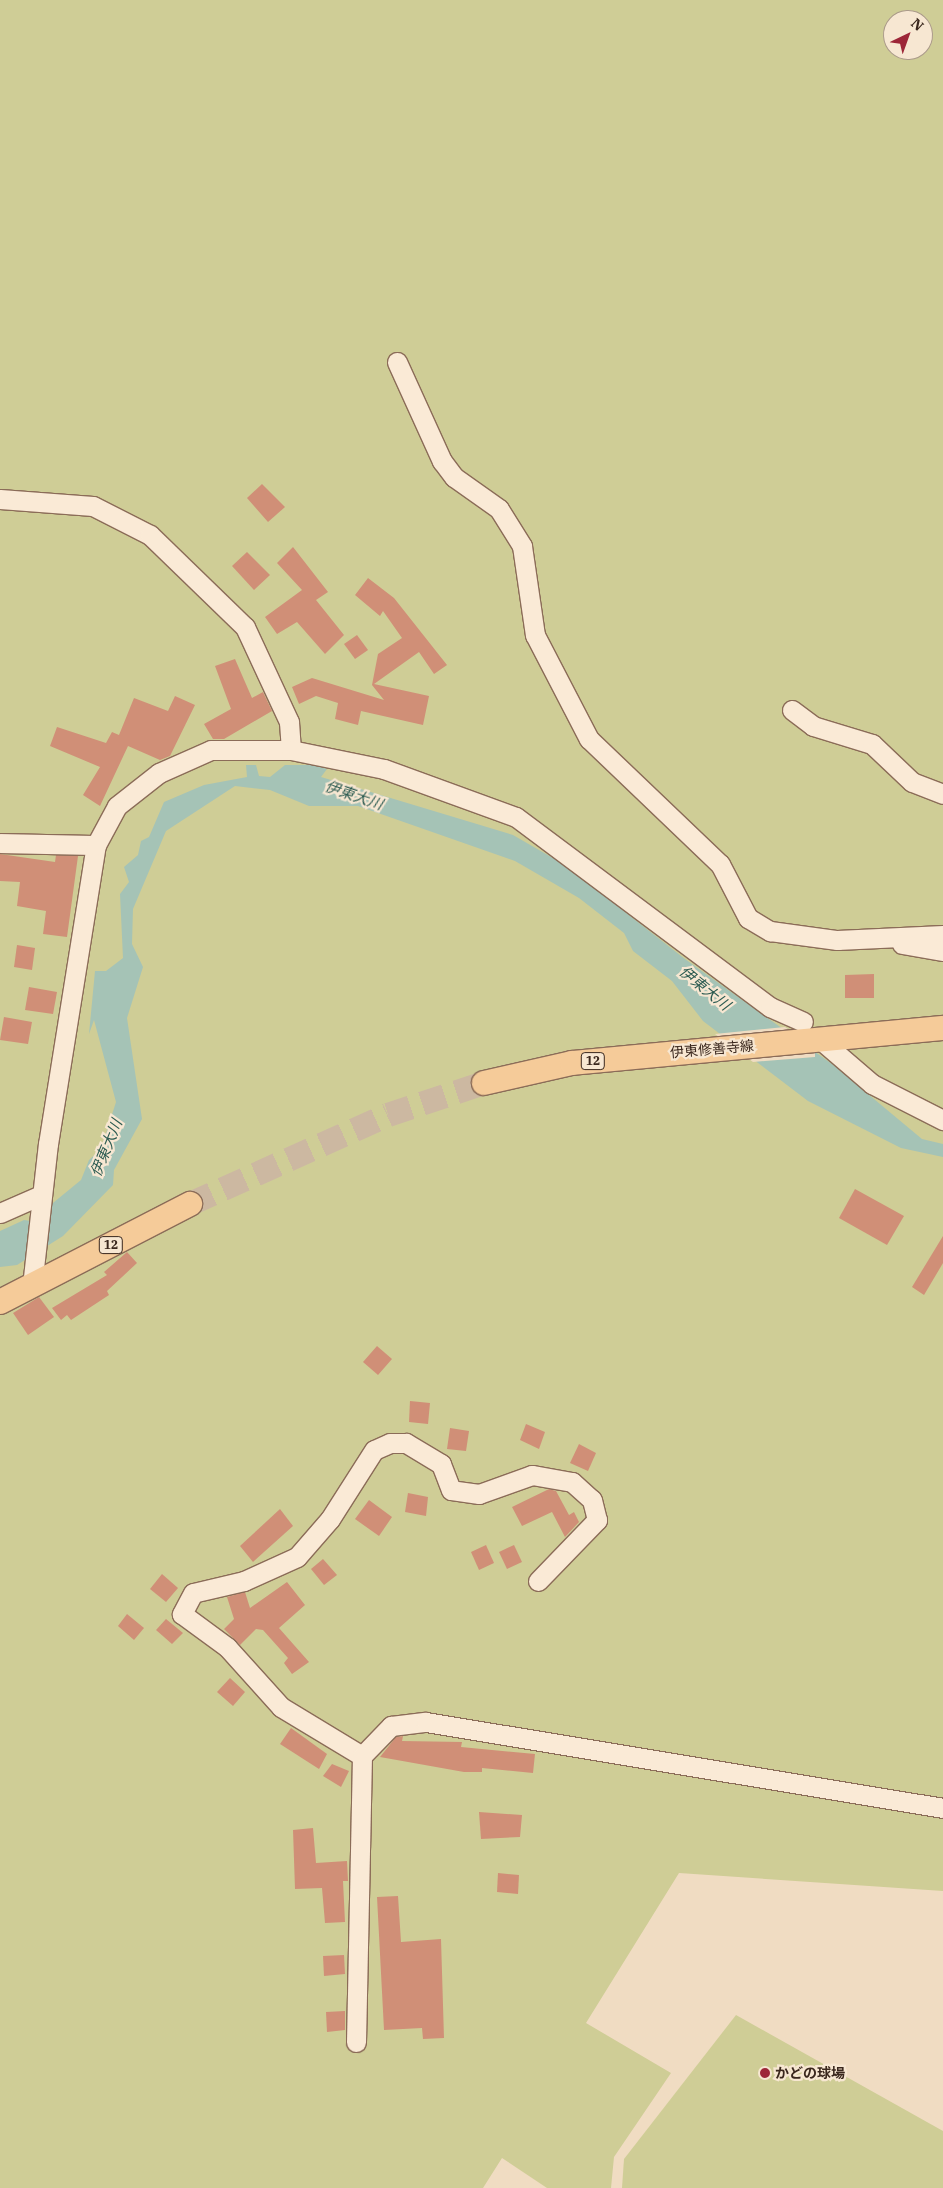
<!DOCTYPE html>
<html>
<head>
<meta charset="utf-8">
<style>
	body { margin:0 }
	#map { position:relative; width:943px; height:2188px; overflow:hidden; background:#f0dcc2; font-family:"IBM Plex Serif","Noto Sans JP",serif }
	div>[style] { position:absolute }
	.green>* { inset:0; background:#cfcd96 }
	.water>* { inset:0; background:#a5c3b6 }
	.pier>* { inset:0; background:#f0dcc2 }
	.building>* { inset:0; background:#d08f77 }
	.major-tunnel>* { height:24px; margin-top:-12px; transform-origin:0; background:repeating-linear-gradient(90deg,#ccb8a1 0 24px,transparent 0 36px) }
	.roads { filter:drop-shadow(1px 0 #8b6c58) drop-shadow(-1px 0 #8b6c58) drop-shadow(0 1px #8b6c58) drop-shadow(0 -1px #8b6c58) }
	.minor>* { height:19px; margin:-9.5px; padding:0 9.5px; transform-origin:9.5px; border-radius:9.5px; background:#faead6 }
	.major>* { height:24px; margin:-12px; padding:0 12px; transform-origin:12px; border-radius:12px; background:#f5cb99 }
	.dots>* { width:14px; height:14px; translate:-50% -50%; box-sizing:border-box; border:2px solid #f7e7d2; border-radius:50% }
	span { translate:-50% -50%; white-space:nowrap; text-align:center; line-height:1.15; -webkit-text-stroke:4.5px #f7e7d2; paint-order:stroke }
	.shield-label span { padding:1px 4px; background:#f7e7d2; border:1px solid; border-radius:4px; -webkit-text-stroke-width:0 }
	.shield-label { font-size:12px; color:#3a271d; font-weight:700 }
	.street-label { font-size:14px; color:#3a271d }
	.poi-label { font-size:14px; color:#3a271d; font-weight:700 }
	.left { translate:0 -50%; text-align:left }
	.water-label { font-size:15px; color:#2c5b51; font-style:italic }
	.north { position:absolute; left:883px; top:10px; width:50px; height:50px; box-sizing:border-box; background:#f7e7d2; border:1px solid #ab9a8a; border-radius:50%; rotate:42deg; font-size:14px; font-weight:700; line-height:20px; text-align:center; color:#3a271d }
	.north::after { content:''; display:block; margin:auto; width:18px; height:22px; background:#9d2638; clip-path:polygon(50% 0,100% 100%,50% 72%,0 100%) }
</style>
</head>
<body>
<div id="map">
	<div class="green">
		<i style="clip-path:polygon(evenodd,0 0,943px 0,943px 1891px,679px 1873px,586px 2023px,671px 2073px,614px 2157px,611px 2188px,547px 2188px,502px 2158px,483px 2188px,0 2188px,0 0,893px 20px,923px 20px,923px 50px,893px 50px,893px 20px)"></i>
		<i style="clip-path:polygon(736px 2015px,943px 2131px,943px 2188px,622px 2188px,624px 2159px)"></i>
	</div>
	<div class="water">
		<i style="clip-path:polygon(246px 765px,256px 765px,259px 776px,270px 777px,285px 765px,314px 765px,327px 769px,321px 777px,513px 835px,565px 865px,685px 959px,832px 1064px,922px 1139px,943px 1144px,943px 1157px,901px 1148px,808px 1101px,703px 1021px,672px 981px,633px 951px,624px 933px,579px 898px,515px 861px,358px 806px,309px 806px,270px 790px,235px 786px,166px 831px,133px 909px,132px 944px,143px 967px,127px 1018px,142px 1119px,114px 1170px,113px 1185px,63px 1236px,17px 1265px,0 1267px,0 1231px,24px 1220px,31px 1221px,81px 1180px,89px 1160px,101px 1149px,116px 1102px,94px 1020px,89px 1034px,95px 971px,106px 971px,123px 958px,120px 894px,129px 882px,124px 867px,138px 855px,141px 841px,149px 837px,164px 802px,204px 785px,247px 777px)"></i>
	</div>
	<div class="pier">
		<i style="clip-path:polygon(785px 1027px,815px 1049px,815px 1057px,753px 1062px,715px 1034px)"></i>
	</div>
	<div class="building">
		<i style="clip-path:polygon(262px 484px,285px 507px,268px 522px,247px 498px)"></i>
		<i style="clip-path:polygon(293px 547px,328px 592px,316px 600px,344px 635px,325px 654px,297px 622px,277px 634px,265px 617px,302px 590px,277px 563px)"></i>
		<i style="clip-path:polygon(247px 552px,270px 575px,254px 590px,232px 566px)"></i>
		<i style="clip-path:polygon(368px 578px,394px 598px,447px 665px,434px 674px,419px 652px,374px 684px,429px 696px,423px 725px,361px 711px,358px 725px,335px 719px,338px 703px,316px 696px,299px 704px,292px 687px,312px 678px,384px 700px,372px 685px,378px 654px,402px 638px,383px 611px,380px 616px,355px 595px)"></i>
		<i style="clip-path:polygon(357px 635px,368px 650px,355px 659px,344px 644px)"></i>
		<i style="clip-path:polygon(235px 659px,252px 698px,263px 692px,272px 711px,224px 739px,213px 739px,204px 724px,231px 709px,215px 666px)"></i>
		<i style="clip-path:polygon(175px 696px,195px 705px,170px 756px,160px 760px,128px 746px,100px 806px,83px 795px,100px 767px,50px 746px,57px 727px,106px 743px,112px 732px,119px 735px,134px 698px,168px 711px)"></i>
		<i style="clip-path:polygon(0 854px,55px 862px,56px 855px,78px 856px,67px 937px,43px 934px,46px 911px,17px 906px,20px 882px,0 881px)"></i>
		<i style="clip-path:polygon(17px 945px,35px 948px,32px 970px,14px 967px)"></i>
		<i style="clip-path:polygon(874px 974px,874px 998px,845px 998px,845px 975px)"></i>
		<i style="clip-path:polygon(29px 987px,57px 992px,53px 1014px,25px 1010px)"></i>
		<i style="clip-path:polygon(4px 1017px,32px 1022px,28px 1044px,0 1040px)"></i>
		<i style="clip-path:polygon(855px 1189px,904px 1216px,887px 1245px,839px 1218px)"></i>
		<i style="clip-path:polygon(943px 1236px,943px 1263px,924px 1295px,912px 1287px)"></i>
		<i style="clip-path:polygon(127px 1252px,137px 1263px,107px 1291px,109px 1295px,71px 1320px,67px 1315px,61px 1320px,52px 1308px,107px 1275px,104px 1272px)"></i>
		<i style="clip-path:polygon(39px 1297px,54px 1317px,28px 1335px,13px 1313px)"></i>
		<i style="clip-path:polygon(377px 1346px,392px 1359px,378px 1375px,363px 1362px)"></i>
		<i style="clip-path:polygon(410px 1401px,430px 1403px,428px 1424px,409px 1422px)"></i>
		<i style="clip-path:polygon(526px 1424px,545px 1432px,539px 1449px,520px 1440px)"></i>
		<i style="clip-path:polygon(450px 1428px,469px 1431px,466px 1451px,447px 1449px)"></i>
		<i style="clip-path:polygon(579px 1444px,596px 1453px,588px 1471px,570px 1463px)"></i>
		<i style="clip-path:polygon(549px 1489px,556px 1491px,569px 1515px,574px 1512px,579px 1522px,565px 1537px,552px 1512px,522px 1526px,512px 1507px)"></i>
		<i style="clip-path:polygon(408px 1493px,428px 1497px,426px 1516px,405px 1512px)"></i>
		<i style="clip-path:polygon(369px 1500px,392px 1517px,379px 1536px,355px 1519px)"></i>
		<i style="clip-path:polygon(280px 1509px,293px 1526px,253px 1562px,240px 1546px)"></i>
		<i style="clip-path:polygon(486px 1545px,494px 1563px,479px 1570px,471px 1552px)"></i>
		<i style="clip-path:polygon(514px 1545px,522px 1562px,507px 1569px,499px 1552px)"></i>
		<i style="clip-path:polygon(323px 1559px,337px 1575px,324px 1585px,311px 1569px)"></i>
		<i style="clip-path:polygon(162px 1574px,178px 1588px,166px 1602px,150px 1589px)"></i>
		<i style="clip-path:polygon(287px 1582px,305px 1605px,279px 1628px,309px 1662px,292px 1674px,284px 1663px,288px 1658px,263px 1630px,256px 1629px,240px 1645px,224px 1629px,234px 1619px,227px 1597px,245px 1592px,250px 1608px)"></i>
		<i style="clip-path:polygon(127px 1614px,144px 1628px,134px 1640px,118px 1626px)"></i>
		<i style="clip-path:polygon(166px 1619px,183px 1633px,172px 1644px,156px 1630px)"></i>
		<i style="clip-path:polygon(230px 1678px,245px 1692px,233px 1706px,217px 1692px)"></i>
		<i style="clip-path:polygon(291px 1728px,327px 1754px,319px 1769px,280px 1744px)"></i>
		<i style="clip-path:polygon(403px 1736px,402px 1741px,462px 1742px,461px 1747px,535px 1754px,533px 1773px,482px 1768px,482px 1772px,464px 1772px,380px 1757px,396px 1737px)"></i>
		<i style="clip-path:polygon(332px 1764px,349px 1771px,341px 1787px,323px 1776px)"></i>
		<i style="clip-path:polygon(479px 1812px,522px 1815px,520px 1837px,481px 1839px)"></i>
		<i style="clip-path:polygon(313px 1828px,316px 1863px,347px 1861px,348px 1881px,343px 1881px,345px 1922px,325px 1923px,322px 1888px,295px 1889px,293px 1830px)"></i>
		<i style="clip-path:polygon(498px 1873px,519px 1875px,518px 1894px,497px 1892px)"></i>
		<i style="clip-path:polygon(398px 1896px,401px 1942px,441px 1939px,444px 2038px,423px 2039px,422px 2028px,384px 2030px,377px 1897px)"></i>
		<i style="clip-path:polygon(344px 1955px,345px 1974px,324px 1976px,323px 1956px)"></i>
		<i style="clip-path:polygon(345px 2011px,345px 2030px,327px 2032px,326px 2012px)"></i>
	</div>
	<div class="major-tunnel">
		<i style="left:190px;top:1204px;width:217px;rotate:-24.2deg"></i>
		<i style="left:388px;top:1115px;width:101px;rotate:-18.4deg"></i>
	</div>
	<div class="roads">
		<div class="minor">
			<i style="left:397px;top:362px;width:109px;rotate:65.6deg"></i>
			<i style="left:442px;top:461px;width:20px;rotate:53deg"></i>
			<i style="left:454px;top:477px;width:55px;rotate:35.4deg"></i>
			<i style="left:499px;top:509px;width:44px;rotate:58.1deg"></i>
			<i style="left:522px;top:546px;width:90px;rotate:81.7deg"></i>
			<i style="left:535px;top:635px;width:117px;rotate:62.6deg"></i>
			<i style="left:589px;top:739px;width:181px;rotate:43.7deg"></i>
			<i style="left:720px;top:864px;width:61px;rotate:62.6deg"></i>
			<i style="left:748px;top:918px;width:26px;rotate:31deg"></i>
			<i style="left:770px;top:931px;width:68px;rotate:7.7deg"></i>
			<i style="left:837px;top:940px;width:106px;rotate:-2.7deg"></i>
			<i style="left:0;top:499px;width:93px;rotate:4.3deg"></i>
			<i style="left:93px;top:506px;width:64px;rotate:27deg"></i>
			<i style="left:150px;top:535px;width:132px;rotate:44.1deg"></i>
			<i style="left:245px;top:627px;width:105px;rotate:65.1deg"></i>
			<i style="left:289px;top:722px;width:28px;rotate:86deg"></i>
			<i style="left:792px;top:710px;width:26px;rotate:37deg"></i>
			<i style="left:813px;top:726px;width:62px;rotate:17deg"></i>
			<i style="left:872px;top:744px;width:55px;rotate:43.5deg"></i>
			<i style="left:912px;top:782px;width:33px;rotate:21deg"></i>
			<i style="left:0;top:843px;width:96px;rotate:1.2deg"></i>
			<i style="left:902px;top:944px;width:42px;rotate:9.7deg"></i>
			<i style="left:822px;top:1041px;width:66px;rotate:40.7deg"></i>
			<i style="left:872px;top:1084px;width:80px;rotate:26.9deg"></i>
			<i style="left:0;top:1213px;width:45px;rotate:-23.7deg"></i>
			<i style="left:32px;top:1286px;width:143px;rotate:-83.6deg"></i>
			<i style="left:48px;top:1144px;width:303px;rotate:-80.9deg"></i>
			<i style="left:96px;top:845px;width:44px;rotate:-61.7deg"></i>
			<i style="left:117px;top:806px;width:53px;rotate:-38.2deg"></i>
			<i style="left:159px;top:773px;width:57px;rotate:-23.9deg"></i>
			<i style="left:211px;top:750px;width:80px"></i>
			<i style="left:291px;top:750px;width:95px;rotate:11.5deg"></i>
			<i style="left:384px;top:769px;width:140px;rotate:20deg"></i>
			<i style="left:516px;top:817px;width:317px;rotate:36.8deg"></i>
			<i style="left:770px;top:1007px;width:36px;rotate:24deg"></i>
			<i style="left:538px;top:1581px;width:85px;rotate:-46deg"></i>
			<i style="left:597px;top:1520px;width:21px;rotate:-104deg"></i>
			<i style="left:592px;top:1500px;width:27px;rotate:-138deg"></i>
			<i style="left:572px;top:1482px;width:41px;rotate:-170.1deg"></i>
			<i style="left:532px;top:1475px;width:56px;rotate:160.3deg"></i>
			<i style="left:479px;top:1494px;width:28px;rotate:-172deg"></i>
			<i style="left:451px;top:1490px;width:28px;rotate:-111deg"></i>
			<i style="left:441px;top:1464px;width:41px;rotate:-149deg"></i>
			<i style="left:406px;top:1443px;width:16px;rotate:180deg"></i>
			<i style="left:390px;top:1443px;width:17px;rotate:156deg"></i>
			<i style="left:374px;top:1450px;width:82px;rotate:122.5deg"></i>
			<i style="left:330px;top:1519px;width:50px;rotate:131deg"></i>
			<i style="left:297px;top:1557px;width:58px;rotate:155.6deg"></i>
			<i style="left:244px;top:1581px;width:52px;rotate:166.8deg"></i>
			<i style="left:193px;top:1593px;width:24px;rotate:118deg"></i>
			<i style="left:182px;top:1614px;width:56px;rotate:36.3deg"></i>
			<i style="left:227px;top:1647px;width:81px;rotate:48deg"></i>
			<i style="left:281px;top:1707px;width:95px;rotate:31.2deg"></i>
			<i style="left:362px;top:1756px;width:42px;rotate:-46deg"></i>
			<i style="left:391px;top:1726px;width:35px;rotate:-7deg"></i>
			<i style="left:426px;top:1722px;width:524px;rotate:9.44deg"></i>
			<i style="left:356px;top:2042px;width:286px;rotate:-88.8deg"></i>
		</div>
		<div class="major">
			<i style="left:484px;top:1083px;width:90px;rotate:-12.8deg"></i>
			<i style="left:572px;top:1063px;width:373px;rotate:-5.4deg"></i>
			<i style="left:0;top:1302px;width:214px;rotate:-27.3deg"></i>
		</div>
	</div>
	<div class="dots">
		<i style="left:765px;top:2073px;background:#9d2638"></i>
	</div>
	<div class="shield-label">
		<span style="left:593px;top:1061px">12</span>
		<span style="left:111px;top:1245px">12</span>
	</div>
	<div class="street-label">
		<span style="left:712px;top:1049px;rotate:-5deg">伊東修善寺線</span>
	</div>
	<div class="poi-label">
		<span class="left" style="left:775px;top:2073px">かどの球場</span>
	</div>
	<div class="water-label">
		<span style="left:354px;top:795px;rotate:19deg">伊東大川</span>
		<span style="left:705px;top:988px;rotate:39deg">伊東大川</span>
		<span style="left:106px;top:1148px;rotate:-68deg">伊東大川</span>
	</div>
	<div class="north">N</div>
</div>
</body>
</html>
